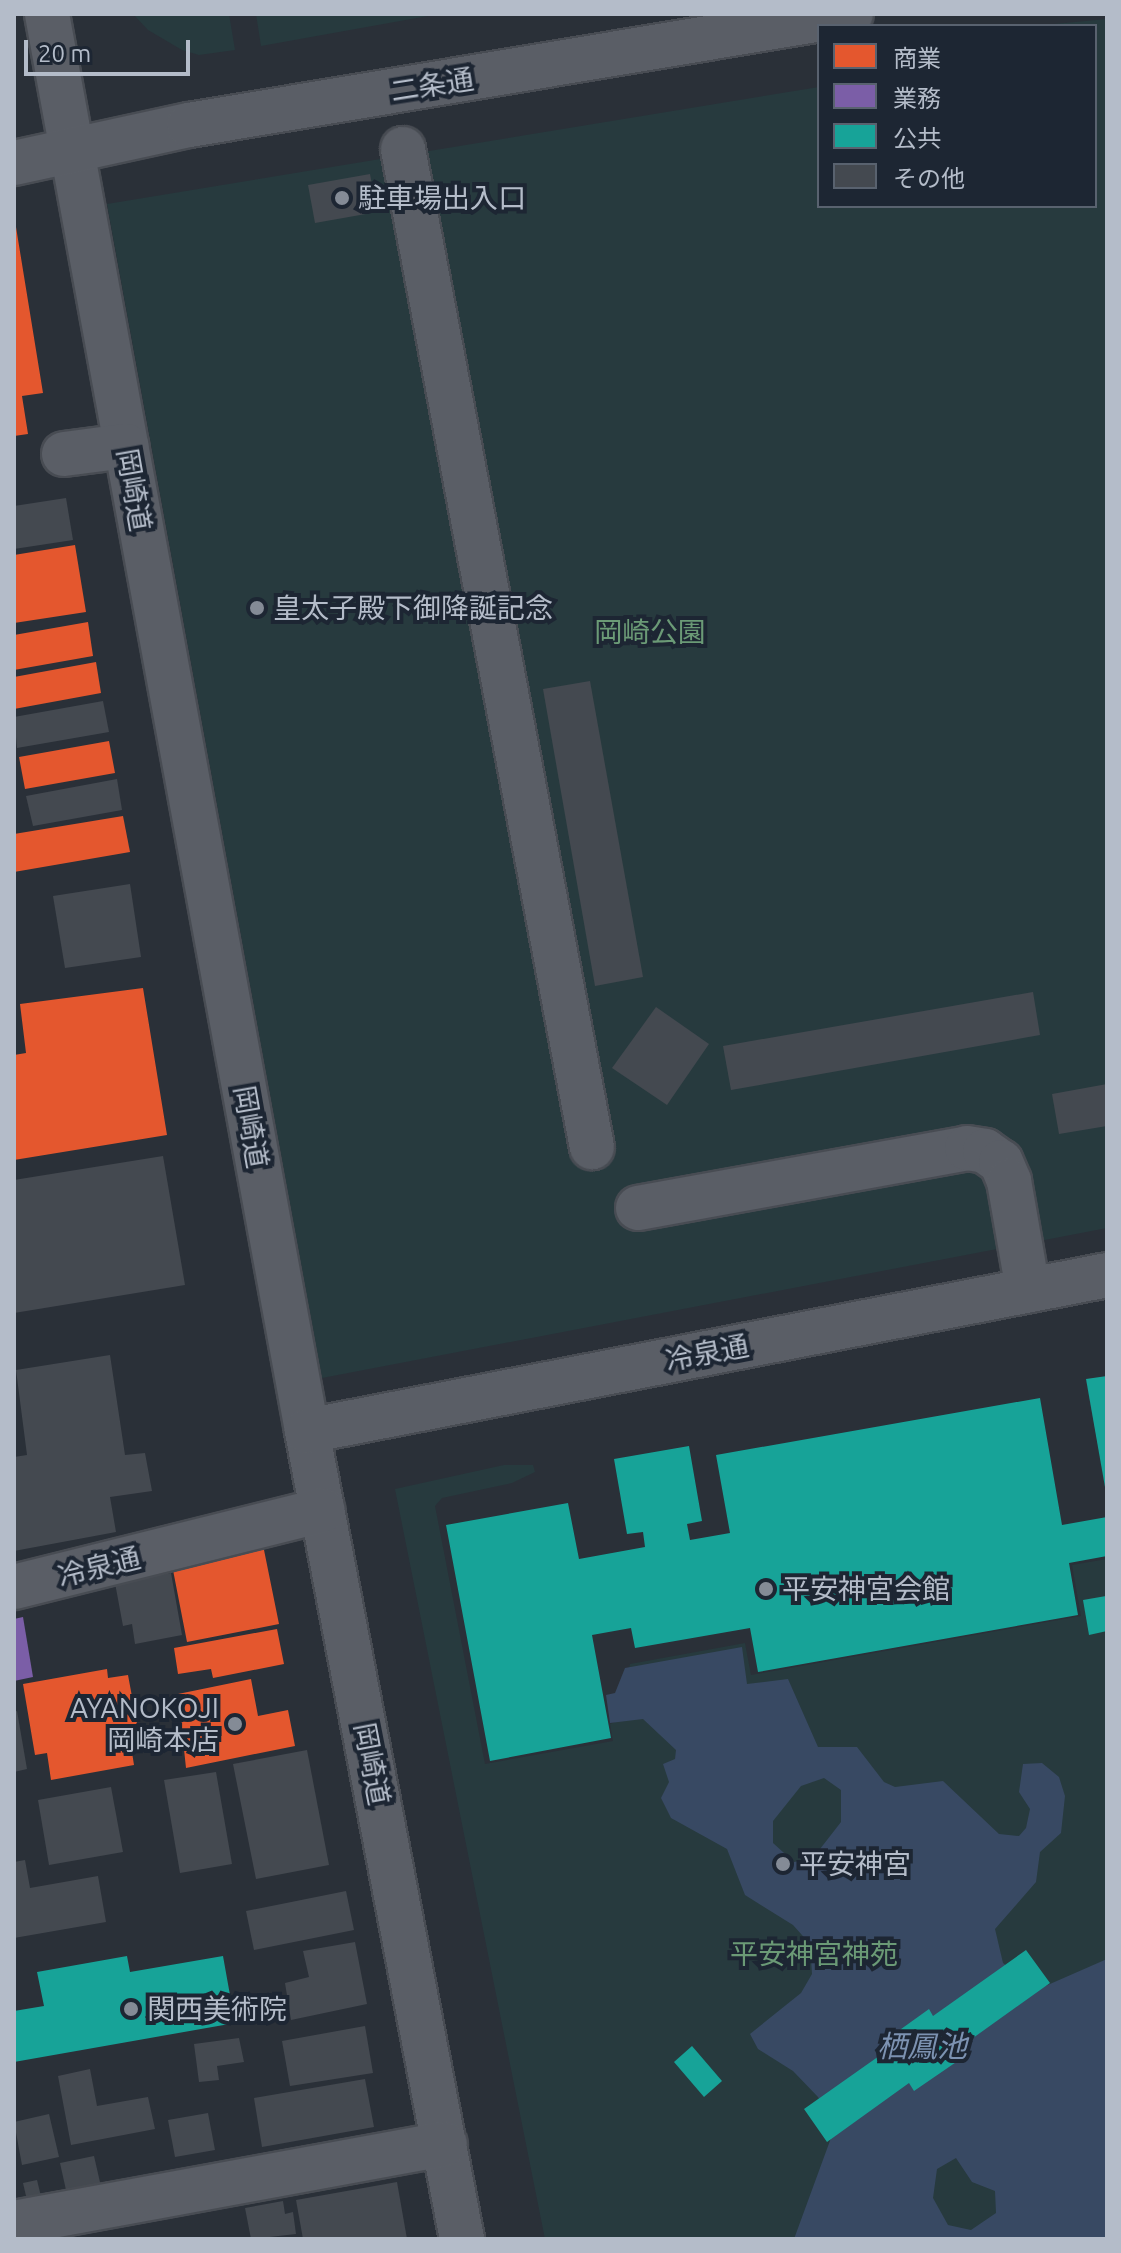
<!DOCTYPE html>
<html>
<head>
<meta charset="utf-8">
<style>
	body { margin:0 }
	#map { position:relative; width:1121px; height:2253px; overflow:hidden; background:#2a3038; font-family:Ubuntu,"Noto Sans JP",sans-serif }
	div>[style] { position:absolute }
	.green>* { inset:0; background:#273a3e }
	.water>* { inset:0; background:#384963 }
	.shops>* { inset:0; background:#e4572e }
	.offices>* { inset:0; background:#7b5ea7 }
	.public>* { inset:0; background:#17a398 }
	.building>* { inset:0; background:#444950 }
	.roads { filter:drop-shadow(2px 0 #484c53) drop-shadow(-2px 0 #484c53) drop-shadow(0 2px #484c53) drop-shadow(0 -2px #484c53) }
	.minor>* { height:44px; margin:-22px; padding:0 22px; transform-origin:22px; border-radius:22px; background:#5a5e66 }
	.dots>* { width:22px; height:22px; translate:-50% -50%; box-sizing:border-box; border:4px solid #1d2633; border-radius:50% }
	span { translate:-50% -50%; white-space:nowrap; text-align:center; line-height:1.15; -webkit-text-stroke:8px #1d2633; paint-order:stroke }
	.street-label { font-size:28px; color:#b4bcc9 }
	.poi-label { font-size:28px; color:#b4bcc9 }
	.left { translate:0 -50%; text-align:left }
	.right { translate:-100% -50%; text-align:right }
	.park-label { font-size:28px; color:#6b9a76 }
	.water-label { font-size:30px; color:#7c92b1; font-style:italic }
	.frame { position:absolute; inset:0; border:16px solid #b4bcc9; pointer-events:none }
	.legend { position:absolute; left:817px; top:24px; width:280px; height:184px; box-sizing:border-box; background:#1d2633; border:2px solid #59626f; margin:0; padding:10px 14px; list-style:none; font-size:24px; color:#b4bcc9 }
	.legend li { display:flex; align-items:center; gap:16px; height:40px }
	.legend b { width:40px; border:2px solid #59626f }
	.scale { position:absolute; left:24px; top:40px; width:166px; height:36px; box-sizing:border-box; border:4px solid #b4bcc9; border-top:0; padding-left:10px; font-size:24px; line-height:28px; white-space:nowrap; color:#b4bcc9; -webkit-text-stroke:6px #1d2633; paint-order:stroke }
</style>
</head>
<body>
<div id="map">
	<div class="green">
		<i style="clip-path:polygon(133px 14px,229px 14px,235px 50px,199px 55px,182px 50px,148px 30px)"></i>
		<i style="clip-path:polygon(256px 14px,439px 14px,261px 46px)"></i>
		<i style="clip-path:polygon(1107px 19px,1107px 1228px,322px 1378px,107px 204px,819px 87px,819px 206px,1095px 206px,1095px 26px,1033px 26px)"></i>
		<i style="clip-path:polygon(504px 1465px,533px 1465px,535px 1472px,512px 1483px,442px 1498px,435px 1506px,485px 1764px,613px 1741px,610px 1724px,618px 1721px,630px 1664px,745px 1643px,751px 1675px,1081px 1616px,1072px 1565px,1107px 1559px,1107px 2239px,545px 2239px,395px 1489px)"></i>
	</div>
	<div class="water">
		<i style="clip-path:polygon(evenodd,742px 1647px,747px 1684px,788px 1679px,818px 1747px,857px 1747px,884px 1782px,895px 1787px,943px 1781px,999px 1834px,1019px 1836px,1026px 1828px,1030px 1809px,1019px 1792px,1023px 1764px,1042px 1763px,1059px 1777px,1065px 1796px,1061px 1833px,1040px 1852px,1036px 1882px,995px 1929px,1003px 1963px,1034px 1991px,1107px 1959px,1107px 2239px,794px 2239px,835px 2127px,818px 2097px,793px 2071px,758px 2049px,750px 2034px,801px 1993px,812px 1974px,810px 1944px,793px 1925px,745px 1895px,727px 1849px,671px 1818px,661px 1798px,669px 1782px,663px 1764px,675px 1759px,676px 1750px,643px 1719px,610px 1723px,606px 1695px,615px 1693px,625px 1668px,742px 1647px,824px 1778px,841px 1790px,841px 1822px,813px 1858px,794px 1862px,773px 1843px,773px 1821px,801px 1786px,824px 1778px,742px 1647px,956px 2158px,972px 2182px,995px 2191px,996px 2213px,971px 2230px,948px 2225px,933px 2198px,937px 2169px,956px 2158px)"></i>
	</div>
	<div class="shops">
		<i style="clip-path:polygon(16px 227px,43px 393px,22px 396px,28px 434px,14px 436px)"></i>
		<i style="clip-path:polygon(75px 545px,86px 612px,14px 623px,14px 555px)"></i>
		<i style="clip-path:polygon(88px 622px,93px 656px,14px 670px,14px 635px)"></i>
		<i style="clip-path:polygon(96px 662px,101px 693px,14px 709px,14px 677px)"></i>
		<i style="clip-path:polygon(109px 741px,115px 773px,25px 789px,19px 757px)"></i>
		<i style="clip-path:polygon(123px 816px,130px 852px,14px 872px,14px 834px)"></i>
		<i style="clip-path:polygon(143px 988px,167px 1135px,14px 1160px,14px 1055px,26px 1053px,20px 1004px)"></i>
		<i style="clip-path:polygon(263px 1545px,279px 1624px,187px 1642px,173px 1570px,202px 1564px,201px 1558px)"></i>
		<i style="clip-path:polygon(277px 1629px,284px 1664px,213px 1678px,211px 1669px,178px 1674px,174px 1648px)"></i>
		<i style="clip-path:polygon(107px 1669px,108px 1678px,128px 1675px,141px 1745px,131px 1746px,134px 1765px,51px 1780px,47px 1753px,35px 1755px,23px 1684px)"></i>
		<i style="clip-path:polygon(251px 1679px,258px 1716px,288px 1710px,295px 1746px,186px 1768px,178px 1694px)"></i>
	</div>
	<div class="offices">
		<i style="clip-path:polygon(23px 1617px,33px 1677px,14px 1681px,14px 1619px)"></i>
	</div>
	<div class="public">
		<i style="clip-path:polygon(1107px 1376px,1107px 1487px,1105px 1487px,1086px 1379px)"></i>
		<i style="clip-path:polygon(1040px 1398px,1062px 1525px,1107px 1517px,1107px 1556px,1069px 1563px,1078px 1615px,758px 1672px,750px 1628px,635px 1648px,631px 1628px,592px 1635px,611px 1738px,490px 1761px,446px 1525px,568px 1503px,579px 1559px,645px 1547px,643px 1532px,627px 1534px,614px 1459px,689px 1446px,702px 1521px,687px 1524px,690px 1540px,730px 1533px,716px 1455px)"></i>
		<i style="clip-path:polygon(1106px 1596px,1107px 1631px,1089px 1635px,1083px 1600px)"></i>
		<i style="clip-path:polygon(1026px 1950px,1050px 1983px,959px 2048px,965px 2056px,914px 2091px,909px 2083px,827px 2142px,804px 2109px,889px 2049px,883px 2042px,929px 2009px,933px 2016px)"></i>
		<i style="clip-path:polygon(127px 1956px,130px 1972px,223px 1956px,235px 2023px,14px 2062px,14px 2011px,44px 2006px,37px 1972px)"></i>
		<i style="clip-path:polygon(692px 2046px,722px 2081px,704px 2097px,674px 2062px)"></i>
	</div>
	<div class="building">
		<i style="clip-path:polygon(370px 174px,377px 212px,315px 223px,308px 185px)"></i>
		<i style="clip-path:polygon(66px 498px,73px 540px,14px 549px,14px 506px)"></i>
		<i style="clip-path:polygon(590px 681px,643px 977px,595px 986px,543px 689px)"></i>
		<i style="clip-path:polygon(103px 701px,109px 732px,17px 748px,14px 717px)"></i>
		<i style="clip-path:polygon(117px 779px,122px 810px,33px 826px,26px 796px)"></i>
		<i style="clip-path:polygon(130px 884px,141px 957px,65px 968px,53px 896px)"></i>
		<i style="clip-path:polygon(1033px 992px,1040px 1035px,731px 1090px,723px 1046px)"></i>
		<i style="clip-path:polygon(656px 1007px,709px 1044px,667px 1105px,612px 1068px)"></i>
		<i style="clip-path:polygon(1107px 1084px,1107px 1126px,1059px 1134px,1052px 1094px)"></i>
		<i style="clip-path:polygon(163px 1156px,185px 1285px,14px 1313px,14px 1180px)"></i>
		<i style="clip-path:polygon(110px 1355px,125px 1455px,145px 1453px,152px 1491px,110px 1497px,116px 1532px,14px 1551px,14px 1457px,27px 1455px,16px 1370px)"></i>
		<i style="clip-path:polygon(171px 1573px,182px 1635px,135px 1644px,132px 1624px,123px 1626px,115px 1583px)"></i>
		<i style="clip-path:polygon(17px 1711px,27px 1769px,14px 1772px,14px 1712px)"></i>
		<i style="clip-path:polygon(307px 1750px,329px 1865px,256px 1879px,233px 1764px)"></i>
		<i style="clip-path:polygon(216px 1772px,232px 1864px,180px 1873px,164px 1780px)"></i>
		<i style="clip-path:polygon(111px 1787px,123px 1852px,49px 1865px,38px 1800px)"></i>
		<i style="clip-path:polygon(25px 1860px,30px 1888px,98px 1876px,106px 1922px,14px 1938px,14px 1862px)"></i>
		<i style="clip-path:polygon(346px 1891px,354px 1930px,254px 1950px,246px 1911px)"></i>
		<i style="clip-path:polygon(355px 1942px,367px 2004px,291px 2020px,285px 1983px,309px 1977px,303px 1951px)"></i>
		<i style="clip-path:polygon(365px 2026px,373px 2073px,290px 2086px,282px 2041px)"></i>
		<i style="clip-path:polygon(239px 2038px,244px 2062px,217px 2066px,219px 2080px,199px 2082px,194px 2044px)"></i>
		<i style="clip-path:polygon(90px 2069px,97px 2106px,148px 2097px,155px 2129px,71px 2145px,58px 2076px)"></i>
		<i style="clip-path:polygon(365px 2079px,374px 2127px,262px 2147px,254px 2098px)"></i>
		<i style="clip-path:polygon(208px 2113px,215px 2150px,175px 2157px,168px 2120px)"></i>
		<i style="clip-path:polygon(49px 2114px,59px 2157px,22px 2165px,14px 2122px)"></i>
		<i style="clip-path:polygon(94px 2156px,102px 2191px,68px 2199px,60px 2163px)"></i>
		<i style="clip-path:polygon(37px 2180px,44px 2209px,30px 2213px,23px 2183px)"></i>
		<i style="clip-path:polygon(397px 2182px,407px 2239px,303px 2239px,296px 2200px)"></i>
		<i style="clip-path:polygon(283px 2201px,285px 2214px,293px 2212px,296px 2234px,251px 2239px,245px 2208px)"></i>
	</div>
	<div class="roads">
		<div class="minor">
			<i style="left:47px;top:14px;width:1441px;rotate:79.6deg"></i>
			<i style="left:307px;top:1431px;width:823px;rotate:79.14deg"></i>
			<i style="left:403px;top:149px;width:1016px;rotate:79.28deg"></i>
			<i style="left:14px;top:163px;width:179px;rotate:-12.3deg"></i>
			<i style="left:189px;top:125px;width:671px;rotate:-9.52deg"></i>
			<i style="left:64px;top:454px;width:63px;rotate:-7.4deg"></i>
			<i style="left:638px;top:1208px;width:334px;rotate:-10.3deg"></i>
			<i style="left:967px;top:1148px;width:18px;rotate:9deg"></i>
			<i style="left:985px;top:1151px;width:19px;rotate:35deg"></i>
			<i style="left:1001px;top:1162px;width:21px;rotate:67deg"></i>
			<i style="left:1009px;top:1181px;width:111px;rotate:80.1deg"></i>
			<i style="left:307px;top:1431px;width:815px;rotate:-11.03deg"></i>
			<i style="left:14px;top:1587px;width:318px;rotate:-14deg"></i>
			<i style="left:14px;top:2223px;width:438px;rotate:-10.4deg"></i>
		</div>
	</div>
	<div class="dots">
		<i style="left:342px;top:198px;background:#848b96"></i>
		<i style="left:257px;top:608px;background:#848b96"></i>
		<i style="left:766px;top:1589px;background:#848b96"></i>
		<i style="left:235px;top:1724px;background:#848b96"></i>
		<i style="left:783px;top:1864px;background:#848b96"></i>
		<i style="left:131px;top:2009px;background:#848b96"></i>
	</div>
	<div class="street-label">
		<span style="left:432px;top:85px;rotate:-9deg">二条通</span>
		<span style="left:134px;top:490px;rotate:80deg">岡崎道</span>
		<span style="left:251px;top:1127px;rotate:80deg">岡崎道</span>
		<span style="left:707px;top:1353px;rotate:-11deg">冷泉通</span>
		<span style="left:99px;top:1567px;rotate:-14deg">冷泉通</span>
		<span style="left:372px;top:1764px;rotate:79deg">岡崎道</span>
	</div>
	<div class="poi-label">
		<span class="left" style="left:358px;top:198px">駐車場出入口</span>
		<span class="left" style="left:273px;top:608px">皇太子殿下御降誕記念</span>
		<span class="left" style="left:782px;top:1589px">平安神宮会館</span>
		<span class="right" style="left:219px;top:1724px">AYANOKOJI<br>岡崎本店</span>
		<span class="left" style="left:799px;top:1864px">平安神宮</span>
		<span class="left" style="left:147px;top:2009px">関西美術院</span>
	</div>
	<div class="park-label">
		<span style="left:650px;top:632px">岡崎公園</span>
		<span style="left:814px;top:1954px">平安神宮神苑</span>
	</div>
	<div class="water-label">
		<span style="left:922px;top:2046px">栖鳳池</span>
	</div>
	<div class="frame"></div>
	<ul class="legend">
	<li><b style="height:22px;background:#e4572e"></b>商業</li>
	<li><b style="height:22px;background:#7b5ea7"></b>業務</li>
	<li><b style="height:22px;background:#17a398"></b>公共</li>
	<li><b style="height:22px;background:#444950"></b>その他</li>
	</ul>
	<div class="scale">20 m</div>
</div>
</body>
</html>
